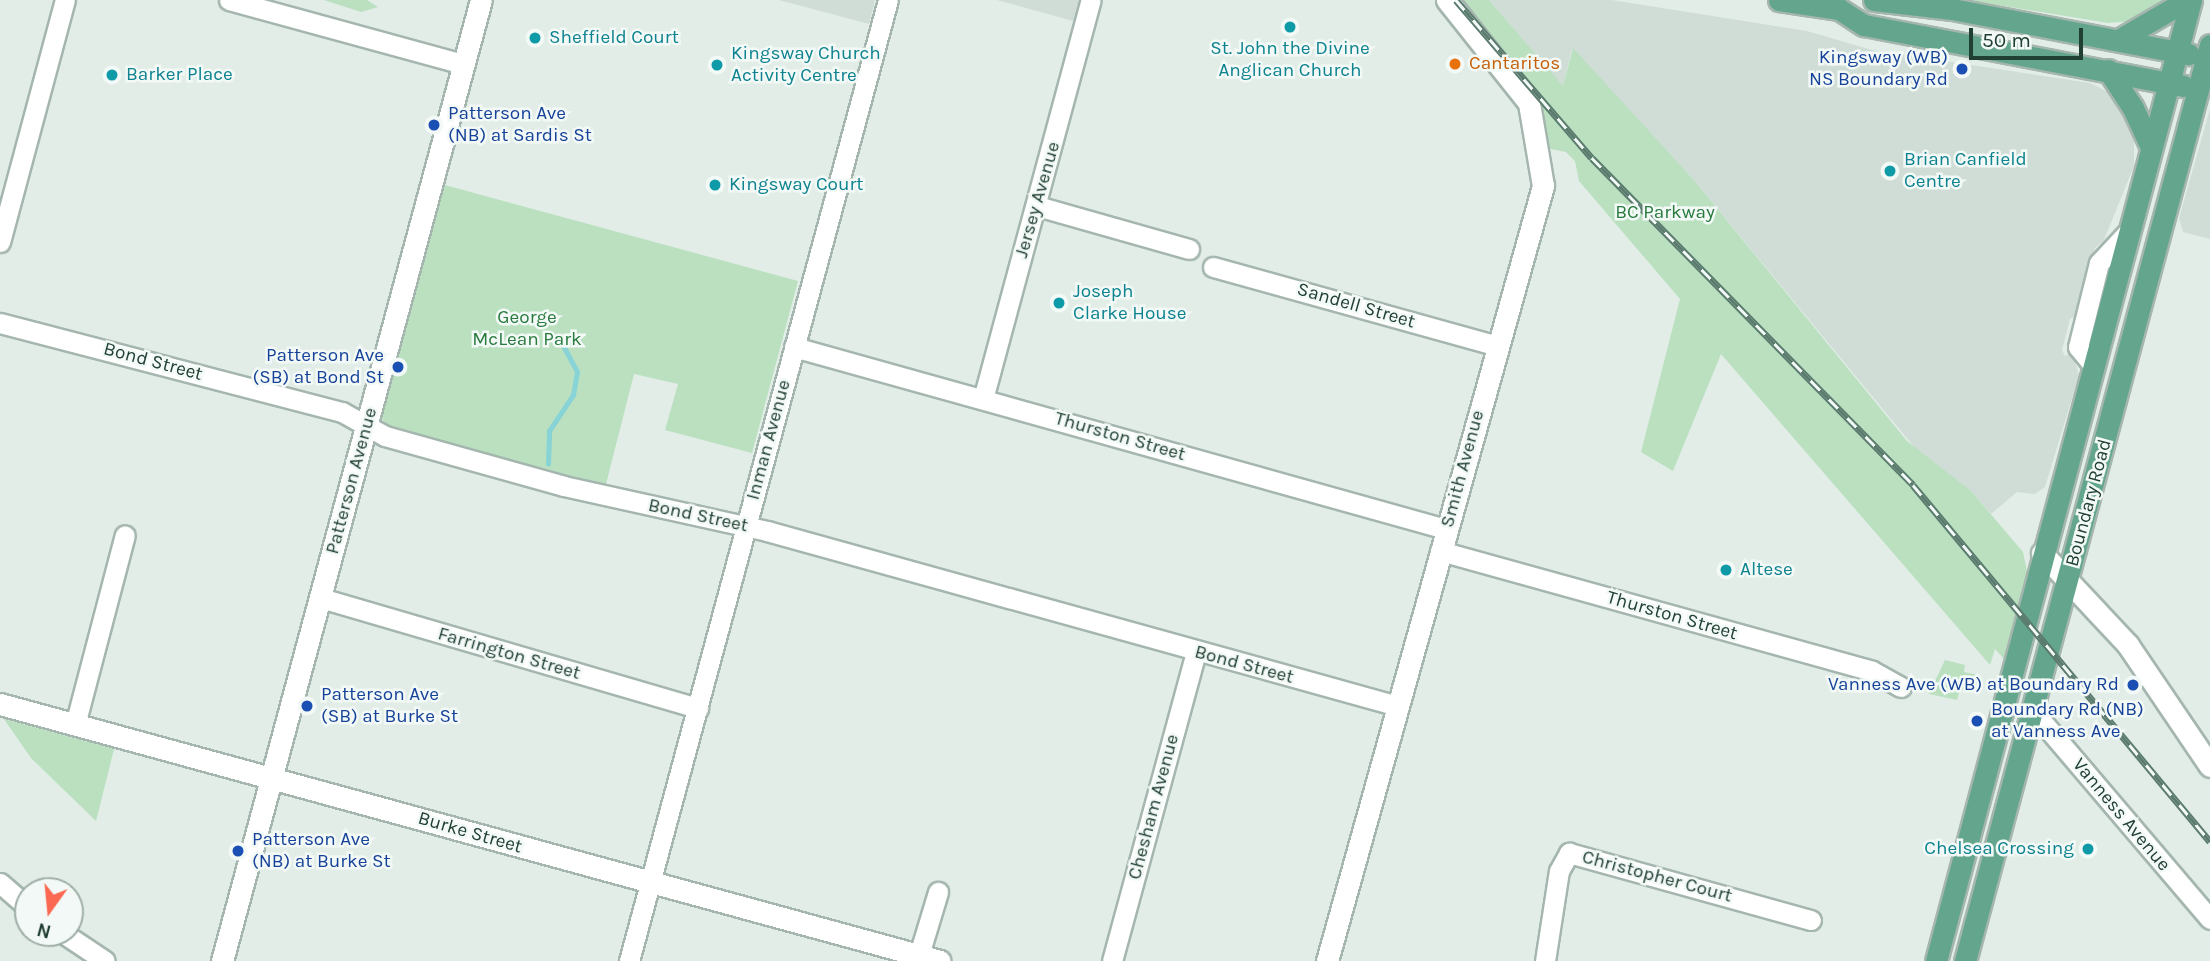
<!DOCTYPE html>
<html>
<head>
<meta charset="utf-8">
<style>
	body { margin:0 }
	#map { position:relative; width:2210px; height:961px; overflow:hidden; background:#e2ede7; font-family:Karla,sans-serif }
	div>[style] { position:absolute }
	.built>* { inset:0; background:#d0ddd6 }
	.green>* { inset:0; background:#bae0c0 }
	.stream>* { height:4.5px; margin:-2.25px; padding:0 2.25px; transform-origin:2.25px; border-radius:2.25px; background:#87d3d6 }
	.roads { filter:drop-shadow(2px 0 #a4b6ae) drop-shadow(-2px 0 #a4b6ae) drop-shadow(0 2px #a4b6ae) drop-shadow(0 -2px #a4b6ae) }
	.street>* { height:19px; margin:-9.5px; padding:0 9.5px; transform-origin:9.5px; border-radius:9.5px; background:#fff }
	.secondary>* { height:21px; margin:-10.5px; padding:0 10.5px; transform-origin:10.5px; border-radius:10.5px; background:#fff }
	.primary>* { height:21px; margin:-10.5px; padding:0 10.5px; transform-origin:10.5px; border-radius:10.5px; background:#64a68d }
	.rail>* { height:7px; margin-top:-3.5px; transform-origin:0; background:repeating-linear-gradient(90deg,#f3f9f6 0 13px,#5b7b6f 0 26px); box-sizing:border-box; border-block:2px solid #5b7b6f }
	.dots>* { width:19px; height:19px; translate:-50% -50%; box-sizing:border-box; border:4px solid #f3f9f6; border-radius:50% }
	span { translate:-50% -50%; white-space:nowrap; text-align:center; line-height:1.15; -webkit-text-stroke:5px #f3f9f6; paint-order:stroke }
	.culture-label { font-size:19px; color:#0d838f }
	.left { translate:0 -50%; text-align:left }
	.right { translate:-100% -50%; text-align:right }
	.transit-label { font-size:19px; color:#164399 }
	.food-label { font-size:19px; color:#c56008 }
	.street-label { font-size:19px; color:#214034 }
	.park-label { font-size:19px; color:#287a3e }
	.north { position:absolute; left:14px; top:877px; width:70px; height:70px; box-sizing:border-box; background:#f3f9f6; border:2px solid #9fafa8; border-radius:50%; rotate:195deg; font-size:19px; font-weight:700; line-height:28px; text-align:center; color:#214034 }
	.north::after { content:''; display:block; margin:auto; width:24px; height:32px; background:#fb6952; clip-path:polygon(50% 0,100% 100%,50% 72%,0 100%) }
	.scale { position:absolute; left:1969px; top:28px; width:114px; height:32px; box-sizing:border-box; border:4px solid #214034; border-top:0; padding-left:9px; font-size:21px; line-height:24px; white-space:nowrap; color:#214034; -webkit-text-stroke:5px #f3f9f6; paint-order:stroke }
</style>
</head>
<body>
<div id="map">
	<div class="built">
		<i style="clip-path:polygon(779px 0,875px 0,869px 24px)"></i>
		<i style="clip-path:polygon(997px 0,1079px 0,1073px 21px)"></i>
		<i style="clip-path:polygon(1489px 0,1612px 0,1807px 31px,1872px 50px,2090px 83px,2110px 93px,2122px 105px,2134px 134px,2134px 166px,2104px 240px,2095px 248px,2079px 314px,2070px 319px,2062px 350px,2065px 356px,2072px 353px,2079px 375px,2045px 487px,2035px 494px,2017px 492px,1991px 514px,1971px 491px,1924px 459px,1693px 179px,1572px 49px,1563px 87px)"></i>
		<i style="clip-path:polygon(2210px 109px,2210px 239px,2183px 232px,2179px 218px)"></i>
	</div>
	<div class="green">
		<i style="clip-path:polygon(324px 0,367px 0,378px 7px,361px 12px)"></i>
		<i style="clip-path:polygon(1454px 0,1489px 0,1563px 86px,1573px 48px,1693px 179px,1907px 441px,1971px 491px,2023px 552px,2028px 576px,2005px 660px,1995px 649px,1990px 665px,1721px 354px,1673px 471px,1641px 452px,1680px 299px,1579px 181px,1575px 161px,1566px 152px,1545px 148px)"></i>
		<i style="clip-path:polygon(1967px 0,2166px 0,2133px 21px,2108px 23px)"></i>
		<i style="clip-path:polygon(445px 185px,798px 281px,752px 453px,665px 430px,678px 384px,634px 374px,605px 488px,386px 426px,382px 418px)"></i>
		<i style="clip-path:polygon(1945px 660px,1965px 665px,1964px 672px,1978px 675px,1975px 691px,1960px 689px,1957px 700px,1929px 694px)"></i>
		<i style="clip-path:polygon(4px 719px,114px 749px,96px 821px,31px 758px)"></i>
	</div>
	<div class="stream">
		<i style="left:548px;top:464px;width:33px;rotate:-88deg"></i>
		<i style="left:549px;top:431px;width:43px;rotate:-56.3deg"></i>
		<i style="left:573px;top:395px;width:23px;rotate:-80deg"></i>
		<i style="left:577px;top:372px;width:30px;rotate:-118deg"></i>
	</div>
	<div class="roads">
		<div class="street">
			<i style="left:229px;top:0;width:243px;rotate:15.3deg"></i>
			<i style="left:1037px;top:206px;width:158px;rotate:15.8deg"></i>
			<i style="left:0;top:242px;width:251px;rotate:-75deg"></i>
			<i style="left:1213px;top:267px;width:295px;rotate:15.5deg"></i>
			<i style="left:0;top:323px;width:353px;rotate:14.6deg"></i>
			<i style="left:342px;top:412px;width:49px;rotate:29.2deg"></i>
			<i style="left:385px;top:436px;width:186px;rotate:15.6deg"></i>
			<i style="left:564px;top:486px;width:208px;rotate:12.5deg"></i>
			<i style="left:767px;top:531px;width:655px;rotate:15.5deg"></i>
			<i style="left:794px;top:347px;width:677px;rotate:15.6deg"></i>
			<i style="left:2092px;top:364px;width:22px;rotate:-129deg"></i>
			<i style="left:2078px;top:347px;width:87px;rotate:-76deg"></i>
			<i style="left:2099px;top:263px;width:40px;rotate:-47deg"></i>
			<i style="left:983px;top:399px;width:413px;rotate:-74.9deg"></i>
			<i style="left:1440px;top:551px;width:448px;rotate:15.5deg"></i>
			<i style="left:1872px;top:671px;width:33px;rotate:29deg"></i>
			<i style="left:321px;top:598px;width:393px;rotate:16.3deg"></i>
			<i style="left:2033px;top:711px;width:273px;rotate:49.6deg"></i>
			<i style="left:75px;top:725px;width:196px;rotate:-75.3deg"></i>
			<i style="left:0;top:883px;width:37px;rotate:41deg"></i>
			<i style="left:63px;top:933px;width:50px;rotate:33.7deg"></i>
			<i style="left:919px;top:955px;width:66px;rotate:-73.2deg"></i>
			<i style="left:629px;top:961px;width:995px;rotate:-74.92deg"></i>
			<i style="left:1112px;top:961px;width:320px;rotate:-74.8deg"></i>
			<i style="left:1545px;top:961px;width:91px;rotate:-81.2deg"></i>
			<i style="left:1559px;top:871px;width:21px;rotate:-61deg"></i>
			<i style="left:1569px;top:853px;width:251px;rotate:15.5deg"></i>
		</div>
		<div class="secondary">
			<i style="left:2042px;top:553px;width:126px;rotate:46.9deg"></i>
			<i style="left:2128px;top:645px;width:146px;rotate:55.9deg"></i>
			<i style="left:0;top:704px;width:974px;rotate:15.29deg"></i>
			<i style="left:222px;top:961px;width:995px;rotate:-74.92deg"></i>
			<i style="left:1327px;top:961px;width:805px;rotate:-74.43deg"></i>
			<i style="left:1543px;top:186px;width:84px;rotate:-99.6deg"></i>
			<i style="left:1529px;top:103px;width:132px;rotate:-128.5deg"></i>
		</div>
		<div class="primary">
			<i style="left:1779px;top:0;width:61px;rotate:8.5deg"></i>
			<i style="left:1839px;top:9px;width:30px;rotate:33deg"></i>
			<i style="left:1864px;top:25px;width:325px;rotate:10.8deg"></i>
			<i style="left:1874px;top:0;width:79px;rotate:6.6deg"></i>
			<i style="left:1952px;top:9px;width:241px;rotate:10.8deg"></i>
			<i style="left:2120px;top:39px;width:78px;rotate:-30.2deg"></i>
			<i style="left:2108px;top:70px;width:45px;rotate:56.7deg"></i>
			<i style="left:2133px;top:108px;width:41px;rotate:65.3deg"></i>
			<i style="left:1936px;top:961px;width:994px;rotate:-75.14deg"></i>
			<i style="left:1965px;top:961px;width:948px;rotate:-75.03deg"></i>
		</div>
	</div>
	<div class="rail">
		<i style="left:1456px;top:0;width:208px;rotate:49.3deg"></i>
		<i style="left:1592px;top:158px;width:458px;rotate:45.5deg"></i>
		<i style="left:1913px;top:485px;width:464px;rotate:50.2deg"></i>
	</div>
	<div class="dots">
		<i style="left:1290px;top:27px;background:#0f9aa8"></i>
		<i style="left:535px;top:38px;background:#0f9aa8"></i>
		<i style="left:1455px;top:64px;background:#e8710a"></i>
		<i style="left:717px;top:65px;background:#0f9aa8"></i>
		<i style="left:1962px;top:69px;background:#1a4fb4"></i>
		<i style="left:112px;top:75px;background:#0f9aa8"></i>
		<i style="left:434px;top:125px;background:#1a4fb4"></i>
		<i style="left:1890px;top:171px;background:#0f9aa8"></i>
		<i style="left:715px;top:185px;background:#0f9aa8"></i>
		<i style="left:1059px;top:303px;background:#0f9aa8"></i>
		<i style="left:398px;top:367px;background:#1a4fb4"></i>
		<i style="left:1726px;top:570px;background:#0f9aa8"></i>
		<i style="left:2133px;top:685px;background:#1a4fb4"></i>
		<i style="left:307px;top:706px;background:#1a4fb4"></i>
		<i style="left:1977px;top:721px;background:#1a4fb4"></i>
		<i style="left:2088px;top:849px;background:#0f9aa8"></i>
		<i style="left:238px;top:851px;background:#1a4fb4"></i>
	</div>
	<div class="culture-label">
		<span class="left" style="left:549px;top:38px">Sheffield Court</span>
		<span style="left:1290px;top:60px">St. John the Divine<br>Anglican Church</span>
		<span class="left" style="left:731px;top:65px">Kingsway Church<br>Activity Centre</span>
		<span class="left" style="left:126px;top:75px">Barker Place</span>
		<span class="left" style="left:1904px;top:171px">Brian Canfield<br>Centre</span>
		<span class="left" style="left:729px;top:185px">Kingsway Court</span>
		<span class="left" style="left:1073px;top:303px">Joseph<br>Clarke House</span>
		<span class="left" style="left:1740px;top:570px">Altese</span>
		<span class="right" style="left:2074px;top:849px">Chelsea Crossing</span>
	</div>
	<div class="transit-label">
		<span class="right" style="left:1948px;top:69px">Kingsway (WB)<br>NS Boundary Rd</span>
		<span class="left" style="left:448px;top:125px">Patterson Ave<br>(NB) at Sardis St</span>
		<span class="right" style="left:384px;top:367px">Patterson Ave<br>(SB) at Bond St</span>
		<span class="right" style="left:2119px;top:685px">Vanness Ave (WB) at Boundary Rd</span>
		<span class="left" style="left:321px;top:706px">Patterson Ave<br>(SB) at Burke St</span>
		<span class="left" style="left:1991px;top:721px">Boundary Rd (NB)<br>at Vanness Ave</span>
		<span class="left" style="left:252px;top:851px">Patterson Ave<br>(NB) at Burke St</span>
	</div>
	<div class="food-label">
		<span class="left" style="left:1469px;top:64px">Cantaritos</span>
	</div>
	<div class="street-label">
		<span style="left:1038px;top:200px;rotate:-74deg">Jersey Avenue</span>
		<span style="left:1356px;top:306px;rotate:16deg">Sandell Street</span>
		<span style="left:153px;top:362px;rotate:15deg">Bond Street</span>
		<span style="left:1120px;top:437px;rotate:16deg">Thurston Street</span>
		<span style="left:769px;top:440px;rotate:-75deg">Inman Avenue</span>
		<span style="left:1463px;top:469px;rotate:-75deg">Smith Avenue</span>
		<span style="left:352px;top:481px;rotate:-75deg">Patterson Avenue</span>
		<span style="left:2089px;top:503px;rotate:-75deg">Boundary Road</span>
		<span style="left:698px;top:516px;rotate:12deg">Bond Street</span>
		<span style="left:1672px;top:616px;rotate:16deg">Thurston Street</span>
		<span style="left:509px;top:654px;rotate:16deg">Farrington Street</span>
		<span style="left:1244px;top:665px;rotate:15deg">Bond Street</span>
		<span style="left:1154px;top:807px;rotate:-75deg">Chesham Avenue</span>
		<span style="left:2121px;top:815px;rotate:50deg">Vanness Avenue</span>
		<span style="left:470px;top:833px;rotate:16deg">Burke Street</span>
		<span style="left:1657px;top:877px;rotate:15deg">Christopher Court</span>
	</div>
	<div class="park-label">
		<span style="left:1665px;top:213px">BC Parkway</span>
		<span style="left:527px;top:329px">George<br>McLean Park</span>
	</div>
	<div class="north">N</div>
	<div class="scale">50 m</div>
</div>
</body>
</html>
